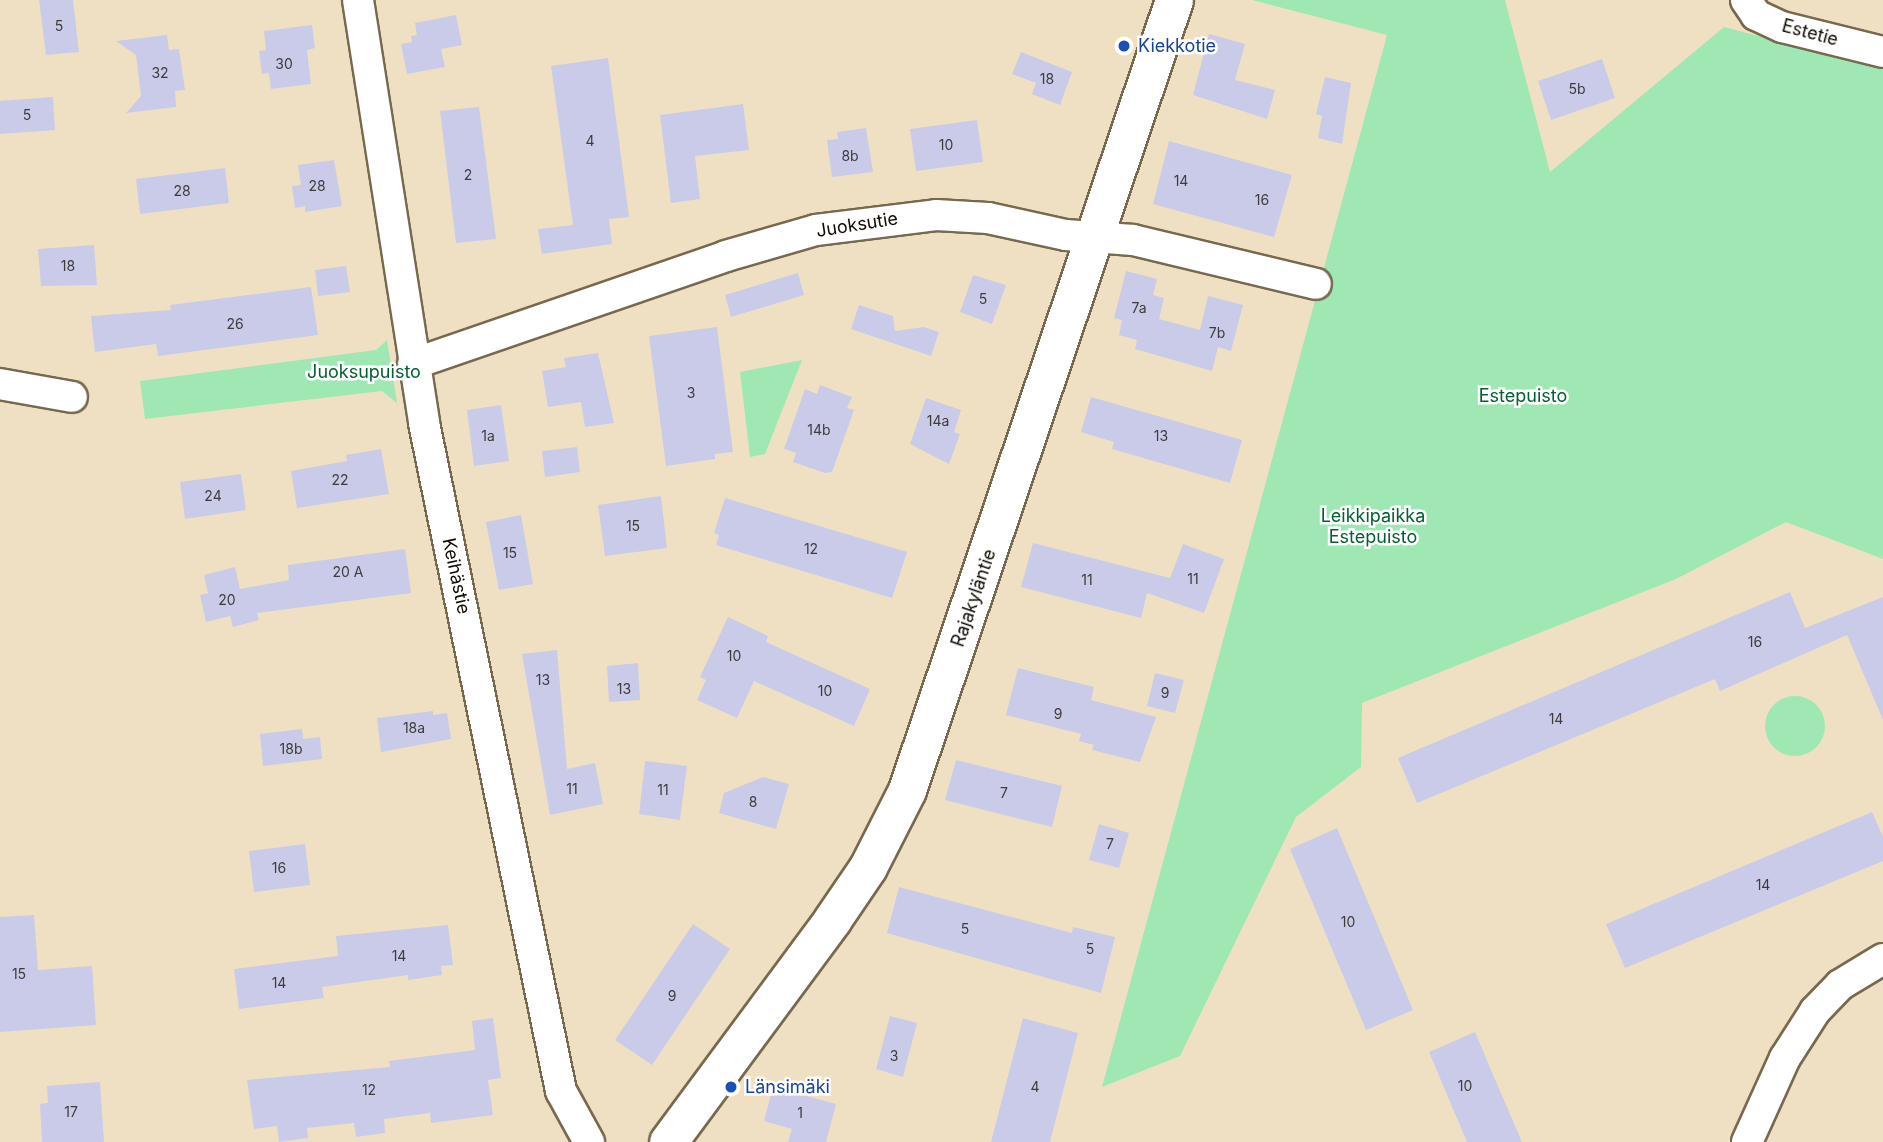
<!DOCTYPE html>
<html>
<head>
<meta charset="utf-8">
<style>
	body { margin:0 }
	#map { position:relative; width:1883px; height:1142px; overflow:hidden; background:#f0e0c3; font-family:Inter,sans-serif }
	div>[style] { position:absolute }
	.green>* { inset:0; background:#9fe8b3 }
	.round { border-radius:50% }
	.building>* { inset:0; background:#c9cbe9 }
	.roads { filter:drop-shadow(2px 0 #776950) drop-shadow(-2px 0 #776950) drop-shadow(0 2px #776950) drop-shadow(0 -2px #776950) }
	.minor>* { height:30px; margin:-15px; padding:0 15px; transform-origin:15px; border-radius:15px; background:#fff }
	.tertiary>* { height:37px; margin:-18.5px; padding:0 18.5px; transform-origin:18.5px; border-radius:18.5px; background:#fff }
	.dots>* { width:19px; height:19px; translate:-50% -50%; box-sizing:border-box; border:4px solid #fff; border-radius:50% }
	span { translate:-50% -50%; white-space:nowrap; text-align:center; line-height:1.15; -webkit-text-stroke:5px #fff; paint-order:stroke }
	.number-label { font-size:14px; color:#3e3b3c }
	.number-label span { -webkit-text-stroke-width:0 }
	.street-label { font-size:18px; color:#100b03 }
	.transit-label { font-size:18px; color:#164399 }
	.left { translate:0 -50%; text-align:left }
	.park-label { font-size:18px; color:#046030 }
</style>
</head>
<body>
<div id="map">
	<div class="green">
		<i style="clip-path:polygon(1252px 0,1505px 0,1550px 172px,1724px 27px,1883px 69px,1883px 559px,1786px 522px,1676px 579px,1362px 703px,1361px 767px,1296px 817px,1180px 1056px,1102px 1087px,1387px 35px)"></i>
		<i style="clip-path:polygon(387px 340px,397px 403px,382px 391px,145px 419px,140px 381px,376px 350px)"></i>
		<i style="clip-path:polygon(802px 360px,765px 454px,750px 457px,740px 372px)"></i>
		<i class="round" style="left:1765px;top:696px;width:60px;height:60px"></i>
	</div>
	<div class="building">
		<i style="clip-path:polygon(39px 0,73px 0,79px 52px,46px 55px)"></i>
		<i style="clip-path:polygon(456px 15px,462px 45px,441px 49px,445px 67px,407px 74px,401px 44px,412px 42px,411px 36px,417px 35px,415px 23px)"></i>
		<i style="clip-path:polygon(312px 25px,315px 48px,307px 50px,311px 84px,271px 89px,269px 73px,262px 74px,259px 51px,266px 50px,264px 31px)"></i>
		<i style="clip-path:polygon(1209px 34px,1245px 44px,1235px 80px,1275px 90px,1267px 119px,1193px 95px)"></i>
		<i style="clip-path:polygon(167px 35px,169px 50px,179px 49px,185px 90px,175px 91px,176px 107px,126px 113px,141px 96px,136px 55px,116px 41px)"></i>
		<i style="clip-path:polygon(1021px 52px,1072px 72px,1060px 105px,1032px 94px,1036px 83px,1012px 74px)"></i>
		<i style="clip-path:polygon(608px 58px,629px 217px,609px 219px,612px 244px,542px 254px,538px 229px,573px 225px,551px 66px)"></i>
		<i style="clip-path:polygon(1602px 59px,1615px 98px,1551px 120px,1538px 81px)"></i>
		<i style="clip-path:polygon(1325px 77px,1351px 83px,1342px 144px,1318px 138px,1322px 116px,1316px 114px)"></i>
		<i style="clip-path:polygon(53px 97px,55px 130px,0 134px,0 101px)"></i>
		<i style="clip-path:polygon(743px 104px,749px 150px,695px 156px,700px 199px,671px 203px,660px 115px)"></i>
		<i style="clip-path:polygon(479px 107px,496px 239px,456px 243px,440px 111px)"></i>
		<i style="clip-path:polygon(977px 120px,983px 162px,916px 171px,910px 129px)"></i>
		<i style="clip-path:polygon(866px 128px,873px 172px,832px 177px,827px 140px,838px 139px,837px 132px)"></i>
		<i style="clip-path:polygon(1169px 141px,1292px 175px,1274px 237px,1153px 204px)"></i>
		<i style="clip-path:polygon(334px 160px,342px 206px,305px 212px,305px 206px,295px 208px,292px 186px,301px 185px,298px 165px)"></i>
		<i style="clip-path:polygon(225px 168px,229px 203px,140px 214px,136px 179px)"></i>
		<i style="clip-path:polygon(94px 245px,97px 285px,41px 286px,38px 249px)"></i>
		<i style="clip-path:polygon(346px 266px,350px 292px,318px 296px,315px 270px)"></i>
		<i style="clip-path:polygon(1126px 271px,1157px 279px,1153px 295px,1164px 298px,1159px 319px,1200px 330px,1208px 296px,1243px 305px,1231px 351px,1218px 347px,1212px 371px,1135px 349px,1137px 340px,1119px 335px,1122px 320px,1114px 318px)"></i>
		<i style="clip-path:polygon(798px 273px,804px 295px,731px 317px,725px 295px)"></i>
		<i style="clip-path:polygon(973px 275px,1006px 285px,992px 324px,960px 312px)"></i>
		<i style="clip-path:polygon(311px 287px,318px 335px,158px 356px,156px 344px,95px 352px,91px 316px,171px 310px,170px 305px)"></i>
		<i style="clip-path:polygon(859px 305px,893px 316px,895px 331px,924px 327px,939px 332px,931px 356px,851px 329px)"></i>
		<i style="clip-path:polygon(717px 327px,733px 452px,715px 454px,715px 459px,666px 466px,649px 336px)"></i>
		<i style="clip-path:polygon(598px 353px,614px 423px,585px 427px,581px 402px,548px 407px,542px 371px,566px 367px,564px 358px)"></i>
		<i style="clip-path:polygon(820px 385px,852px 397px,847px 408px,854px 410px,832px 472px,825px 473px,793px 462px,796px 453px,784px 449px,805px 389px,817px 394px)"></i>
		<i style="clip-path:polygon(1091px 397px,1242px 440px,1230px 483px,1112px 449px,1114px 442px,1081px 432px)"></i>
		<i style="clip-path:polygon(926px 398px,961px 410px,954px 432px,960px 434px,949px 464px,910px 444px)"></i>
		<i style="clip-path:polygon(501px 405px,509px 461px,474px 466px,467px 410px)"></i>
		<i style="clip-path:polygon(577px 447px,580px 472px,545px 477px,542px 451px)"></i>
		<i style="clip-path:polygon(381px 449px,389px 494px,297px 508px,291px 471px,347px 461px,346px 455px)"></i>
		<i style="clip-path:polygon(241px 474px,246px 510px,185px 519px,180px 482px)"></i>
		<i style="clip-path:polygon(661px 496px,667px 548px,605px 556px,598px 505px)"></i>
		<i style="clip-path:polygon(725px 498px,907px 552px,892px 598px,716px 545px,719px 535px,714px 533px)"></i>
		<i style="clip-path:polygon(521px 515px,533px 584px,499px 590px,486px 522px)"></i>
		<i style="clip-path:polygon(1033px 543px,1170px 578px,1183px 544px,1224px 559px,1204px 613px,1147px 593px,1141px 618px,1021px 587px)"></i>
		<i style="clip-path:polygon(405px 549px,411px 593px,257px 613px,259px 620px,233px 627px,230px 616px,206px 622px,200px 595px,208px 593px,204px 575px,235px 567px,240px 589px,289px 580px,288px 565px)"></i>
		<i style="clip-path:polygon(1790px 592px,1805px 628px,1883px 597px,1883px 720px,1847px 635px,1720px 691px,1715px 679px,1417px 803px,1398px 758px)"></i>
		<i style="clip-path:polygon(728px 617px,768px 636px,766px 642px,870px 689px,854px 726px,754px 681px,737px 718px,697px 700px,706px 680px,700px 677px)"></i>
		<i style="clip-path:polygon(557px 650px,567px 769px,595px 763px,603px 804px,550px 815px,522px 654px)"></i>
		<i style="clip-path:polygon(638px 663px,640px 700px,609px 702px,607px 666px)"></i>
		<i style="clip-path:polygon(1018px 668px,1094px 687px,1091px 700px,1156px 717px,1140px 762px,1092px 750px,1094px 745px,1079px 741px,1081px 734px,1006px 715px)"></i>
		<i style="clip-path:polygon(1155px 673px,1184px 680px,1175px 713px,1147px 706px)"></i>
		<i style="clip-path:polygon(433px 711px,433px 715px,447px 713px,451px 739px,381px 752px,377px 718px)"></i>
		<i style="clip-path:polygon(302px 729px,303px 739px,320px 737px,322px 759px,263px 766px,260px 734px)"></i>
		<i style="clip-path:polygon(956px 760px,1062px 786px,1052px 827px,945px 800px)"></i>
		<i style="clip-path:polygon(645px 761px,687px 766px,680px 820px,639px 814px)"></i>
		<i style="clip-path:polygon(763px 777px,789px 784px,776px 829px,719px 813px,724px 793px)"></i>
		<i style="clip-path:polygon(1872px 812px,1883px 837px,1883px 861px,1625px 968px,1606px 924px)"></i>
		<i style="clip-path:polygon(1099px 824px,1129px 833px,1119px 868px,1089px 860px)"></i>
		<i style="clip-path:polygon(1337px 828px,1413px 1010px,1366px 1030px,1290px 849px)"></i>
		<i style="clip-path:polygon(305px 844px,310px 885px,254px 892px,249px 851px)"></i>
		<i style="clip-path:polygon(899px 887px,1072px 933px,1073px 927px,1115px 937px,1101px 993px,887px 933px)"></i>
		<i style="clip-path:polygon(34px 915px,38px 970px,92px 966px,96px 1025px,0 1032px,0 917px)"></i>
		<i style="clip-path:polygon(693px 924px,730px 949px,652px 1065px,615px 1040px)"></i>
		<i style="clip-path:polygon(448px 925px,453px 965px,441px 966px,442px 975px,408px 980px,408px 975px,322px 987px,324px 998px,239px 1009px,234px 969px,338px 956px,336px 936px)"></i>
		<i style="clip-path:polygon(890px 1016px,917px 1023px,903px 1077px,876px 1069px)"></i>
		<i style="clip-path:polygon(493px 1018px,501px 1078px,488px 1080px,493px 1115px,431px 1123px,430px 1113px,384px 1119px,385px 1133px,356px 1137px,354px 1123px,307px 1128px,308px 1138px,279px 1142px,277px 1126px,254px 1129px,247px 1080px,390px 1067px,389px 1061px,475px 1050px,472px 1021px)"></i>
		<i style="clip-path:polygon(1023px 1018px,1078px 1033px,1050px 1142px,991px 1142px)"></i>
		<i style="clip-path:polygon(1475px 1032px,1494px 1077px,1522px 1142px,1467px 1142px,1429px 1052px)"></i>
		<i style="clip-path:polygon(100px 1082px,104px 1142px,42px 1142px,40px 1104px,48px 1103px,47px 1086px)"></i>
		<i style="clip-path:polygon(773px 1087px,836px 1104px,826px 1142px,788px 1142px,792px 1129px,764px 1121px)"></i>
	</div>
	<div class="roads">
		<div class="minor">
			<i style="left:358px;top:0;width:428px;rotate:81.1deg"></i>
			<i style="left:424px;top:423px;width:682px;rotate:78.41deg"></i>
			<i style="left:561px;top:1091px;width:58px;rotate:61.2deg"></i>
			<i style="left:1746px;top:0;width:18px;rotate:56deg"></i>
			<i style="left:1756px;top:15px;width:29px;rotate:25deg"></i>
			<i style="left:1782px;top:27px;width:104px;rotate:13.9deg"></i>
			<i style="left:413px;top:364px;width:331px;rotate:-19deg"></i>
			<i style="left:726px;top:256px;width:94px;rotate:-16.1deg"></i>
			<i style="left:816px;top:230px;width:121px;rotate:-7.1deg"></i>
			<i style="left:936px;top:215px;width:52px;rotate:3.3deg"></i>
			<i style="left:988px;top:218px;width:80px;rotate:12.3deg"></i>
			<i style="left:1066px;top:235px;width:67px;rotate:4.3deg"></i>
			<i style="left:1133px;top:240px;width:188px;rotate:13.5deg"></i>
			<i style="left:0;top:384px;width:73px;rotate:10.2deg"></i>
			<i style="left:1747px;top:1142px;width:92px;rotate:-65.7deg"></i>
			<i style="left:1785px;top:1058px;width:56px;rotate:-57.4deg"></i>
			<i style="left:1815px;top:1011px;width:36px;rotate:-46deg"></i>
			<i style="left:1840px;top:985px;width:50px;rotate:-31.2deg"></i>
		</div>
		<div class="tertiary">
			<i style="left:668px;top:1142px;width:276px;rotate:-53.5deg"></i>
			<i style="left:832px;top:920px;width:64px;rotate:-55.8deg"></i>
			<i style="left:868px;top:867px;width:86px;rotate:-63.1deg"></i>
			<i style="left:907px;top:790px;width:834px;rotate:-71.33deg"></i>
		</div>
	</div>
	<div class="dots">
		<i style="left:1124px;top:46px;background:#1a4fb4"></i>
		<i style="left:731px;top:1087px;background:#1a4fb4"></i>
	</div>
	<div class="number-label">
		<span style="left:59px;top:26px">5</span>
		<span style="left:284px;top:64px">30</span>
		<span style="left:160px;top:73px">32</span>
		<span style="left:1047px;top:79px">18</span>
		<span style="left:1577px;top:89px">5b</span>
		<span style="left:27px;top:115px">5</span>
		<span style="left:590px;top:141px">4</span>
		<span style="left:946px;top:145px">10</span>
		<span style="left:850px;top:156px">8b</span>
		<span style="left:468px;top:175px">2</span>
		<span style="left:1181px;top:181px">14</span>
		<span style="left:317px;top:186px">28</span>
		<span style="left:182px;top:191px">28</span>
		<span style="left:1262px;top:200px">16</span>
		<span style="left:68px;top:266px">18</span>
		<span style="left:983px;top:299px">5</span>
		<span style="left:1139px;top:308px">7a</span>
		<span style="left:235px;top:324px">26</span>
		<span style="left:1217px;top:333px">7b</span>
		<span style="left:691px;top:393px">3</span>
		<span style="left:938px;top:421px">14a</span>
		<span style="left:819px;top:430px">14b</span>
		<span style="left:488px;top:436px">1a</span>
		<span style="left:1161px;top:436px">13</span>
		<span style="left:340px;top:480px">22</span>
		<span style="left:213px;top:496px">24</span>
		<span style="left:633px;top:526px">15</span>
		<span style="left:811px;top:549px">12</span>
		<span style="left:510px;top:553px">15</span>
		<span style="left:348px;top:572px">20 A</span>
		<span style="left:1193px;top:579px">11</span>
		<span style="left:1087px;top:580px">11</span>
		<span style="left:227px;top:600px">20</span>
		<span style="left:1755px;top:642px">16</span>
		<span style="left:734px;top:656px">10</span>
		<span style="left:543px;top:680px">13</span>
		<span style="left:624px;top:689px">13</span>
		<span style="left:825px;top:691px">10</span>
		<span style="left:1165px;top:693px">9</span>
		<span style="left:1058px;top:714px">9</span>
		<span style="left:1556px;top:719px">14</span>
		<span style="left:414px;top:728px">18a</span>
		<span style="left:291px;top:749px">18b</span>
		<span style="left:572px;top:789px">11</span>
		<span style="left:663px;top:790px">11</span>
		<span style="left:1004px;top:793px">7</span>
		<span style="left:753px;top:802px">8</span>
		<span style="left:1110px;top:844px">7</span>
		<span style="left:279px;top:868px">16</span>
		<span style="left:1763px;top:885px">14</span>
		<span style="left:1348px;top:922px">10</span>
		<span style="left:965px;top:929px">5</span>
		<span style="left:1090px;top:949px">5</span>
		<span style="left:399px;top:956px">14</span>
		<span style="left:19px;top:974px">15</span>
		<span style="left:279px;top:983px">14</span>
		<span style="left:672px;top:996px">9</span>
		<span style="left:894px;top:1056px">3</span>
		<span style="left:1465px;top:1086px">10</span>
		<span style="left:1035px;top:1087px">4</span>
		<span style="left:369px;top:1090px">12</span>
		<span style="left:71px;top:1112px">17</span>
		<span style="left:800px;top:1113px">1</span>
	</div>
	<div class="street-label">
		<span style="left:1810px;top:33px;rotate:15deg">Estetie</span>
		<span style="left:857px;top:225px;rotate:-9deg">Juoksutie</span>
		<span style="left:456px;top:576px;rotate:78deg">Keihästie</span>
		<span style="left:974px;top:598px;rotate:-71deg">Rajakyläntie</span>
	</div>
	<div class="transit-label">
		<span class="left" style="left:1138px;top:46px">Kiekkotie</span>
		<span class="left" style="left:745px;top:1087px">Länsimäki</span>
	</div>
	<div class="park-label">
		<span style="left:364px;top:372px">Juoksupuisto</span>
		<span style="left:1523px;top:396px">Estepuisto</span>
		<span style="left:1373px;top:527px">Leikkipaikka<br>Estepuisto</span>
	</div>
</div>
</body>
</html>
